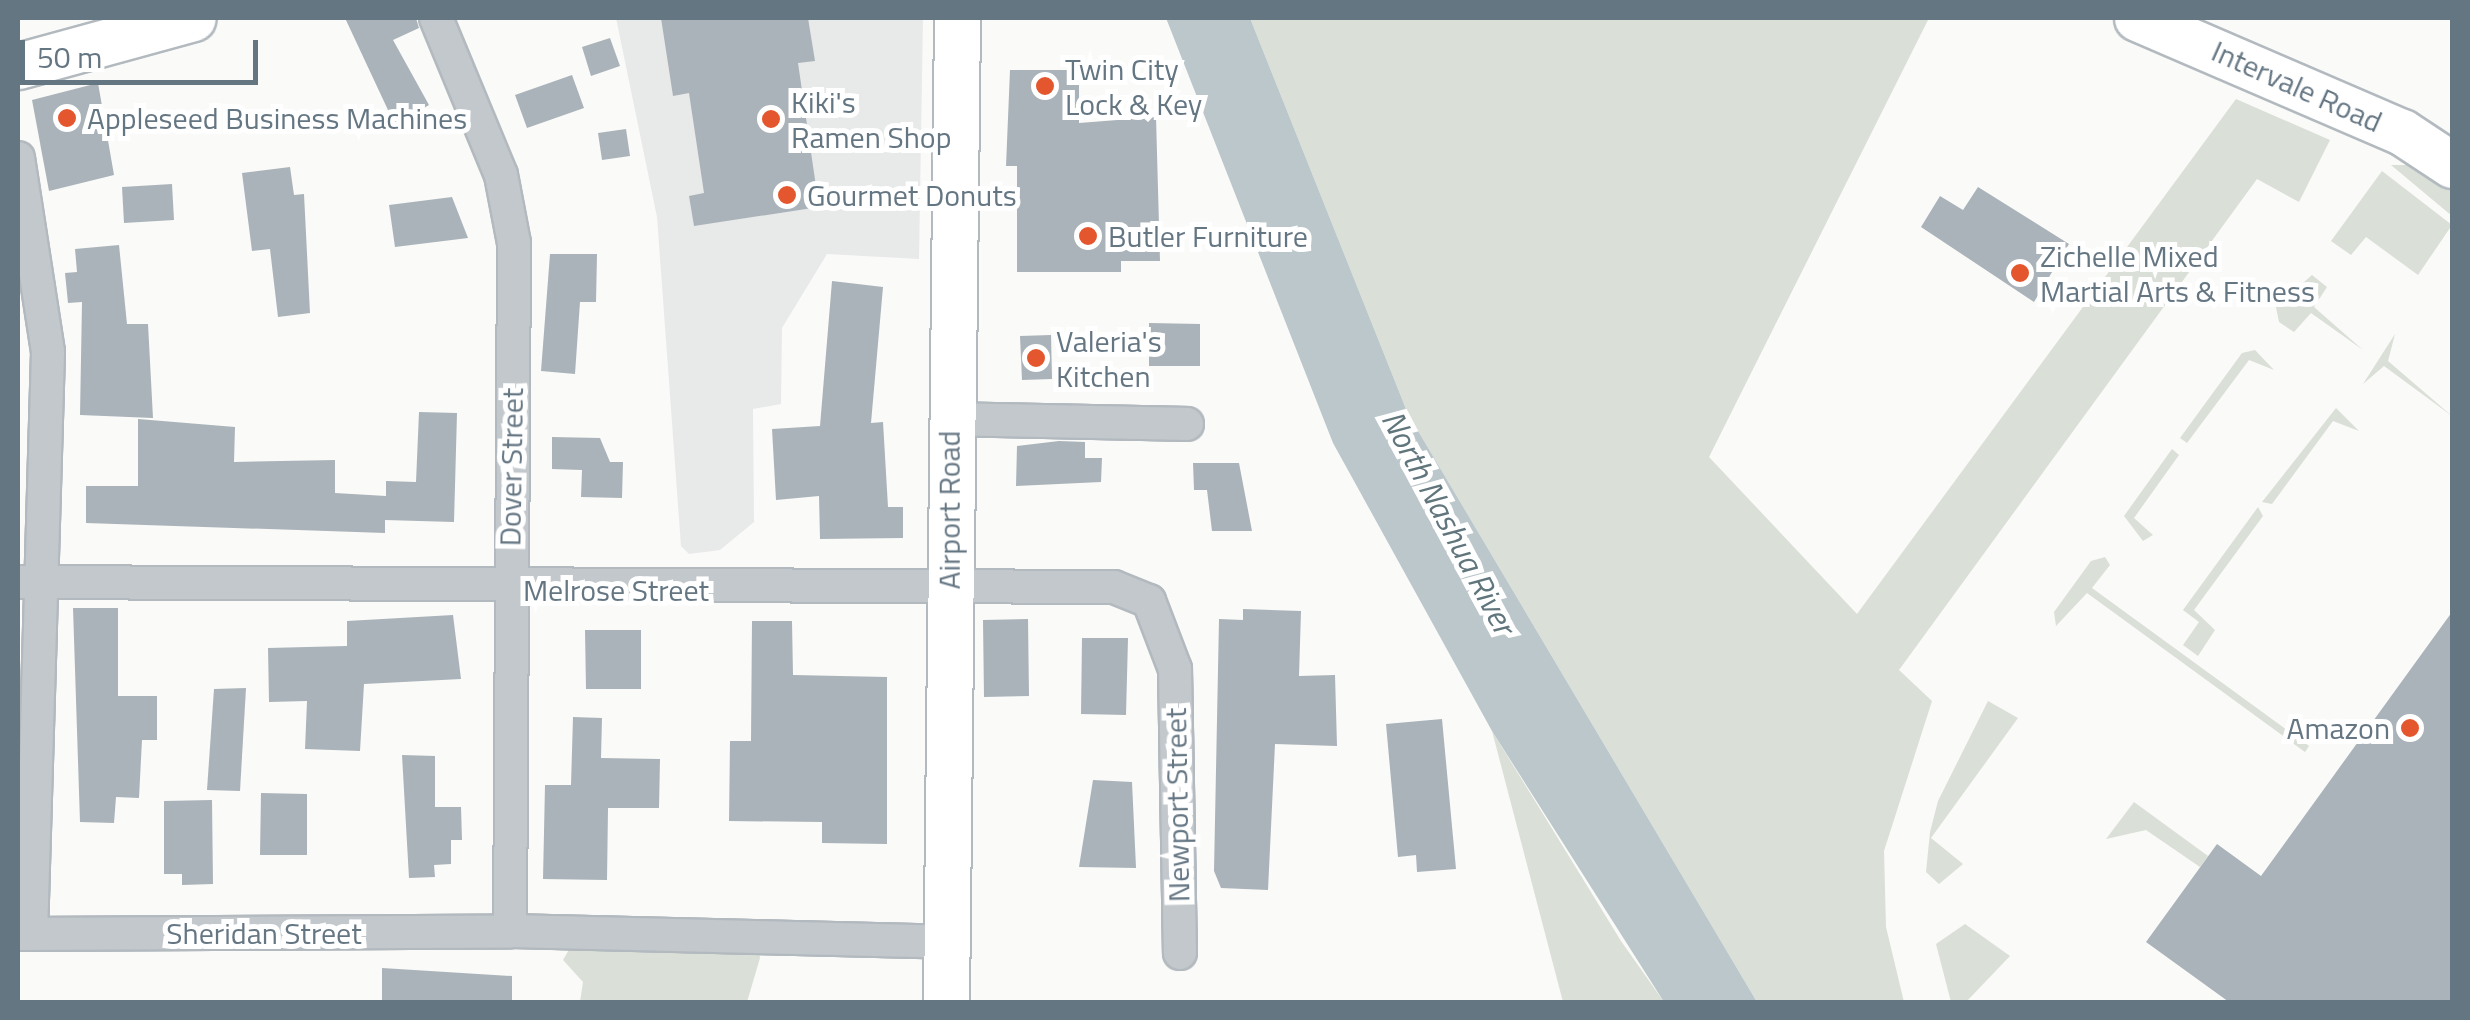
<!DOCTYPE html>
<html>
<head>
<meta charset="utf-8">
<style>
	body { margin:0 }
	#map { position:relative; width:2470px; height:1020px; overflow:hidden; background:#fafaf8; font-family:"Titillium Web",sans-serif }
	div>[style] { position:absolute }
	.built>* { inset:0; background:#e8e9e9 }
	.green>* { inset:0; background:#dadfd7 }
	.water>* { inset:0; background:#bbc7cb }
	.building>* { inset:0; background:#aab3b9 }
	.roads { filter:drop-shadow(2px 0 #b3babf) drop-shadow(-2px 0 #b3babf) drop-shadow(0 2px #b3babf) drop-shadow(0 -2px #b3babf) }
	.street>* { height:32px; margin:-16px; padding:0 16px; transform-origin:16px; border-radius:16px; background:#c3c8cc }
	.secondary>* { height:45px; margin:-22.5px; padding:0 22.5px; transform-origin:22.5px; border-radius:22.5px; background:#fff }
	.dots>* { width:28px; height:28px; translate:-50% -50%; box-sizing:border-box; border:5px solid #fff; border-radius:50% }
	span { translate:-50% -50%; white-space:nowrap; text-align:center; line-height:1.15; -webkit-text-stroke:10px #fff; paint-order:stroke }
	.poi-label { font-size:30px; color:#657683 }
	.left { translate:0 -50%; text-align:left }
	.right { translate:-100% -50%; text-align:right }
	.street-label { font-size:30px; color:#657683 }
	.water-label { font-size:32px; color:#60757c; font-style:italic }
	.frame { position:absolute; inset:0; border:20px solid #657683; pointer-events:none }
	.scale { position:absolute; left:20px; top:40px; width:238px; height:45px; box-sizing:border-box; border:5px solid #657683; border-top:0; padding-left:12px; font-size:30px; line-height:35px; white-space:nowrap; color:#657683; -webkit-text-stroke:8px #fff; paint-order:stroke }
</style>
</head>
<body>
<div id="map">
	<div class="built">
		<i style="clip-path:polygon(616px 18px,923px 18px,919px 259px,827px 254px,782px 328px,781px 404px,753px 409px,754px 522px,720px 550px,689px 554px,681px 546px,657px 217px)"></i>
	</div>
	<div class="green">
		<i style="clip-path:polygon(1250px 18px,1929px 18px,1709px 457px,1857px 614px,2236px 99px,2330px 140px,2299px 202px,2257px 179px,1899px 670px,1932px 701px,1884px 851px,1886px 927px,1904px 1002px,1757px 1002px,1408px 414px)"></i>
		<i style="clip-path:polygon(2391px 165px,2411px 165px,2452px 191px,2452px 216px)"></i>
		<i style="clip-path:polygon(2382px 171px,2452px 225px,2418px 275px,2366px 237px,2351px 255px,2331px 241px)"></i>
		<i style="clip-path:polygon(2312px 275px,2327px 287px,2314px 307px,2363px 350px,2311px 313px,2294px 332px,2279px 322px,2276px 307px)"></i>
		<i style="clip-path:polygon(2395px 334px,2388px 361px,2452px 416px,2384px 366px,2363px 384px)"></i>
		<i style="clip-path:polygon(2255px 350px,2274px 370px,2249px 360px,2187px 443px,2180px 438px,2242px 353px)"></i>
		<i style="clip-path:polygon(2336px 408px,2359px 431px,2333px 421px,2272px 504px,2262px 502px)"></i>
		<i style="clip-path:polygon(2172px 449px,2179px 455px,2134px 518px,2153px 535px,2143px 541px,2124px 516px)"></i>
		<i style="clip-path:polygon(2258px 507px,2263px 516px,2194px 610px,2215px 630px,2198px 656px,2183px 645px,2199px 622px,2183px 610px)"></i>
		<i style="clip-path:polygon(2105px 557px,2110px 565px,2092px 588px,2309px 746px,2305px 752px,2087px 593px,2056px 626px,2054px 612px,2091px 561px)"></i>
		<i style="clip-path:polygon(1988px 701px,2018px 718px,1931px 838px,1963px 864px,1939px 884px,1926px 872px,1930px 832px,1938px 801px)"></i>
		<i style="clip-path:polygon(1492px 731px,1621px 941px,1664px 1002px,1563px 1002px)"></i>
		<i style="clip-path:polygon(2134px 802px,2208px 856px,2200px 867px,2146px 830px,2106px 839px)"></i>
		<i style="clip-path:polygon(1965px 924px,2010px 956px,1966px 1002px,1951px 1002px,1936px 944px)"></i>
		<i style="clip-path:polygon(578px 934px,756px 938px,760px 958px,747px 1002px,580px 1002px,583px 982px,563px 960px)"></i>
	</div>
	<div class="water">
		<i style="clip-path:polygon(1166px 18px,1250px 18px,1408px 414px,1757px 1002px,1664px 1002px,1492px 731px,1333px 443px)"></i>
	</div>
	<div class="building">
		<i style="clip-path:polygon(345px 18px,416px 18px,419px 28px,393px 40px,429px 105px,395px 125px)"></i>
		<i style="clip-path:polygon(661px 18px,808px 18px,815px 61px,798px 63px,819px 207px,694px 226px,689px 196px,704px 193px,689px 93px,673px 96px)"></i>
		<i style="clip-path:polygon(610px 38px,620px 66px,591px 76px,582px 47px)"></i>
		<i style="clip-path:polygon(1010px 70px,1079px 70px,1079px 123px,1156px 117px,1160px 261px,1121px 261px,1121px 272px,1017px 272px,1017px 166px,1006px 166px)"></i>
		<i style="clip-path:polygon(572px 75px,584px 108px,527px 128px,515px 95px)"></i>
		<i style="clip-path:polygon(98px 83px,114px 175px,49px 191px,32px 100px)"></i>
		<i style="clip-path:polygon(626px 129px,630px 156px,602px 160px,598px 133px)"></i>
		<i style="clip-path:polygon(290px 167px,294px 195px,304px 194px,310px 313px,278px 317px,270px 249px,252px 251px,242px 173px)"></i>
		<i style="clip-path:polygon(172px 184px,174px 220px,124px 223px,122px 187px)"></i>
		<i style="clip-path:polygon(1978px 187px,2069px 244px,2034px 302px,1921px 227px,1940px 196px,1963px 210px)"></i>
		<i style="clip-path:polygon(452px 197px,468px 238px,395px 247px,389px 205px)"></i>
		<i style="clip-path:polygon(119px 245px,127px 324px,148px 324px,153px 418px,80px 415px,82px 302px,68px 303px,65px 273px,77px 272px,75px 249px)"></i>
		<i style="clip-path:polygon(550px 254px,597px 254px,596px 302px,580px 302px,575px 374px,541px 371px)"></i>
		<i style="clip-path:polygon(832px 281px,883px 287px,871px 423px,883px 422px,888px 507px,903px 507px,903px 538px,820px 539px,819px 496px,776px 500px,772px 429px,820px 426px)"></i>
		<i style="clip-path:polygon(1149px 323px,1200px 324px,1200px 366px,1149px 366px)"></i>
		<i style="clip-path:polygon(1051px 335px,1052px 379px,1022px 380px,1020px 336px)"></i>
		<i style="clip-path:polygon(419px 412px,457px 413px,454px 522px,385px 520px,385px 533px,86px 523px,86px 486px,138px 486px,138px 419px,235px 427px,234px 462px,335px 460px,335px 493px,386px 496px,386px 481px,416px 482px)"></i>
		<i style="clip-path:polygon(552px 437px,600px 438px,610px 462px,623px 462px,622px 498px,581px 497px,582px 470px,552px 469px)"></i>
		<i style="clip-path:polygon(1059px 441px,1085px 442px,1085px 458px,1102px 458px,1101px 482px,1016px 486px,1017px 446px)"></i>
		<i style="clip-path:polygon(1193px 463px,1239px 463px,1252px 531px,1212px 531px,1207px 490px,1194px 490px)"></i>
		<i style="clip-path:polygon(73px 608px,118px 608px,118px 696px,157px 696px,157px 740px,142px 740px,139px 798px,116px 797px,114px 823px,80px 822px)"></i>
		<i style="clip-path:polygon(1243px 609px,1301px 611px,1299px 676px,1335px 675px,1337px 746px,1275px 744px,1268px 890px,1221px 888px,1214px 871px,1219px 619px,1243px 620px)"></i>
		<i style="clip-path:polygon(2452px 612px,2452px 1002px,2229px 1002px,2146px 942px,2217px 844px,2261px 876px)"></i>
		<i style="clip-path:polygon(453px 615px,461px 679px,364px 684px,360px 751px,305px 749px,307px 701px,269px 702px,268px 648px,347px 646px,347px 621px)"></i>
		<i style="clip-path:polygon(1028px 619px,1029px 696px,984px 697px,983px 620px)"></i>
		<i style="clip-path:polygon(752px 621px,792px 621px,793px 675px,887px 677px,887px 844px,822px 843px,822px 822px,729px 821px,730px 741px,751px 741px)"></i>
		<i style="clip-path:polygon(585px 630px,641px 630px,641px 689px,586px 689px)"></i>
		<i style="clip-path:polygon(1082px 638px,1128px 638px,1126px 715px,1081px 714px)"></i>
		<i style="clip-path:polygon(246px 688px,240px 791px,207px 790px,214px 689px)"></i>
		<i style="clip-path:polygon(573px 717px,602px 718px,601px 758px,660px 759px,659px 808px,608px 808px,607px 880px,543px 879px,545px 785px,571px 785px)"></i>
		<i style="clip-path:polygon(1442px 719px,1456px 869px,1417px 872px,1416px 855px,1398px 857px,1386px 724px)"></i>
		<i style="clip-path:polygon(402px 755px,435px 756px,435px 807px,461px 807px,462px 840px,451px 840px,451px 864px,434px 865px,435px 877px,409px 878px)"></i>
		<i style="clip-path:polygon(1093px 780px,1132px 782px,1136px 868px,1079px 867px)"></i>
		<i style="clip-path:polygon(261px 793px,307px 794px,307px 855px,260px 855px)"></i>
		<i style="clip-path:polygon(212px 800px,213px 884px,182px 885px,182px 874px,164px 874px,164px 801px)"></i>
		<i style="clip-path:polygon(382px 968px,512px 976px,512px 1002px,382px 1002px)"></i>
	</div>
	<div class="roads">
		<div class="street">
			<i style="left:436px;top:18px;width:170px;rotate:67.5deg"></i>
			<i style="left:501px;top:175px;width:69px;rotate:79.2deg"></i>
			<i style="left:514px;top:243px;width:688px;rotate:90.33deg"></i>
			<i style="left:18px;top:158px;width:196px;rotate:81.2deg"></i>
			<i style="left:48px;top:352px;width:582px;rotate:91.67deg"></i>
			<i style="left:950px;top:419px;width:237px;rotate:1.2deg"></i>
			<i style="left:18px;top:582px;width:1096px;rotate:0.26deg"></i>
			<i style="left:1114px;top:587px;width:38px;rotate:22deg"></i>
			<i style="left:1149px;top:601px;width:73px;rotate:69.1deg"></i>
			<i style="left:1175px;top:669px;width:284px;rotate:89deg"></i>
			<i style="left:18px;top:934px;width:492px;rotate:-0.3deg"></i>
			<i style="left:510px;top:931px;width:437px;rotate:1.4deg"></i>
		</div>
		<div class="secondary">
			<i style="left:2137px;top:18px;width:288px;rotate:23.3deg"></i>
			<i style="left:2402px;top:132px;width:60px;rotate:33.4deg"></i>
			<i style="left:18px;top:66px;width:181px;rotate:-15.3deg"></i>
			<i style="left:946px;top:1002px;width:984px;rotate:-89.36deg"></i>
		</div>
	</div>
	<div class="dots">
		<i style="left:1045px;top:86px;background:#e4572e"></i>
		<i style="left:67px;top:118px;background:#e4572e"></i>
		<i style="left:771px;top:119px;background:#e4572e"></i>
		<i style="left:787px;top:195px;background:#e4572e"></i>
		<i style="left:1088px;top:236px;background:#e4572e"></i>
		<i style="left:2020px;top:273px;background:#e4572e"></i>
		<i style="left:1036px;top:358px;background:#e4572e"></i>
		<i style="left:2410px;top:728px;background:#e4572e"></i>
	</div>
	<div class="poi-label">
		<span class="left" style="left:1065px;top:86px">Twin City<br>Lock &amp; Key</span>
		<span class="left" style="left:791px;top:119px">Kiki's<br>Ramen Shop</span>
		<span class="left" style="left:87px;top:118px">Appleseed Business Machines</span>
		<span class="left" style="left:807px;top:195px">Gourmet Donuts</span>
		<span class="left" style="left:1108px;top:236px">Butler Furniture</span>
		<span class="left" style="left:2040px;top:273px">Zichelle Mixed<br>Martial Arts &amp; Fitness</span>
		<span class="left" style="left:1056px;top:358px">Valeria's<br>Kitchen</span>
		<span class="right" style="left:2390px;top:728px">Amazon</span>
	</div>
	<div class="street-label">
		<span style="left:2297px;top:86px;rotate:24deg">Intervale Road</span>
		<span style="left:511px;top:467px;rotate:-89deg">Dover Street</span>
		<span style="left:949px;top:510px;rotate:-90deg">Airport Road</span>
		<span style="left:616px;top:590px">Melrose Street</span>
		<span style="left:1177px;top:805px;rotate:-91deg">Newport Street</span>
		<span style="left:264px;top:933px">Sheridan Street</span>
	</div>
	<div class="water-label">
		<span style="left:1449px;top:522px;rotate:62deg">North Nashua River</span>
	</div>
	<div class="frame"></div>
	<div class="scale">50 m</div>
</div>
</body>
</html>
